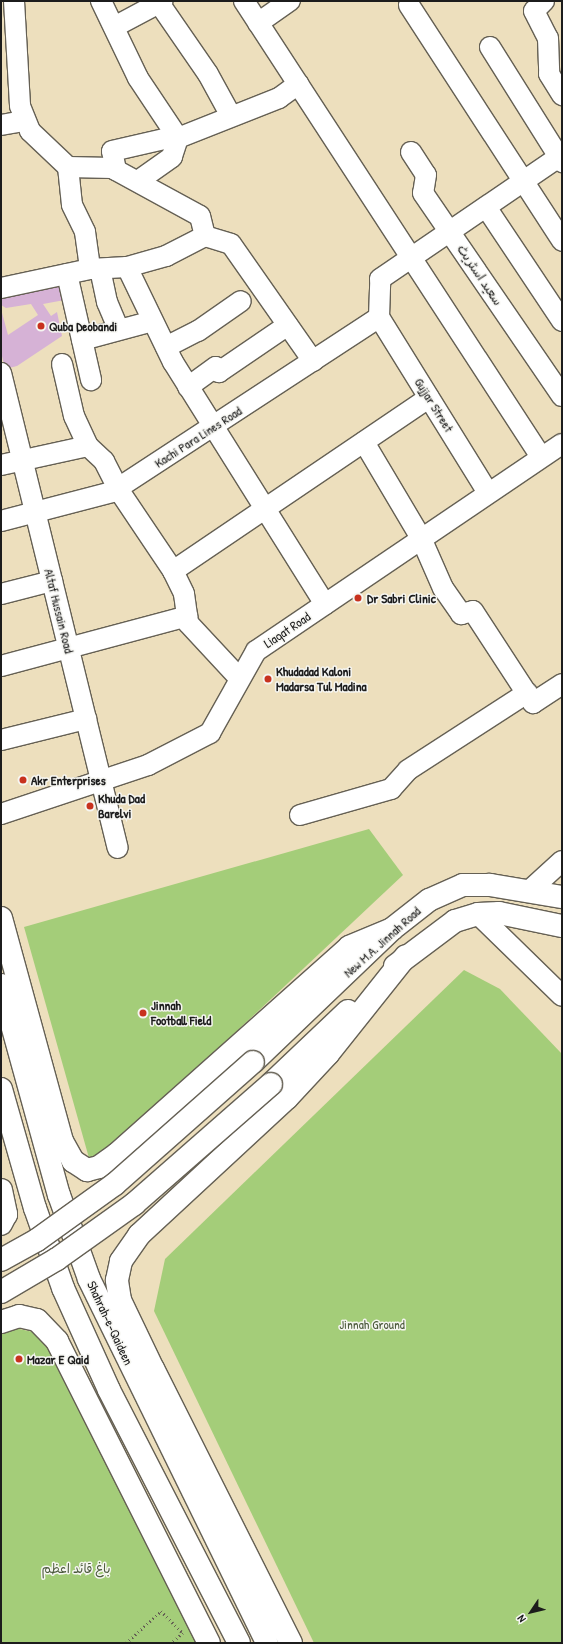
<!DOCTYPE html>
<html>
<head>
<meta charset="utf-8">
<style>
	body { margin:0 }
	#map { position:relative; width:563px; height:1644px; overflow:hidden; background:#eddfbd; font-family:"Patrick Hand","Playpen Sans Arabic",sans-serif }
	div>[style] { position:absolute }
	.green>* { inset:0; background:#a4cd79 }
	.building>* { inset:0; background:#d6b2d6 }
	.path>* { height:2.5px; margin-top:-1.25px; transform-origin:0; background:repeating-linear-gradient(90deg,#656054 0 1px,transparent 0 4px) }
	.roads { filter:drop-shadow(1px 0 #656054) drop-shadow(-1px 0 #656054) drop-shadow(0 1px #656054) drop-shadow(0 -1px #656054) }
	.minor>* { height:20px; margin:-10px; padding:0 10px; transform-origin:10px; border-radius:10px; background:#fff }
	.major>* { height:22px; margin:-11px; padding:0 11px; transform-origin:11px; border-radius:11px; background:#fff }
	.bridges { filter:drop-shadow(1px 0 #656054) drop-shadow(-1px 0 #656054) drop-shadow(0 1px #656054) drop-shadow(0 -1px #656054) }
	.major-bridge>* { height:22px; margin:-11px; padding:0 11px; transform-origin:11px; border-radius:11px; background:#fff }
	.dots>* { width:11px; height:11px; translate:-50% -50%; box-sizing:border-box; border:2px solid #f6f6f2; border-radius:50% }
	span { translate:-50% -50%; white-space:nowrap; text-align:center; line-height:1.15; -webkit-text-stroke:3px #f6f6f2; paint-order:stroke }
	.street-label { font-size:13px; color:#1c1c1c }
	.poi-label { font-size:13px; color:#1c1c1c; font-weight:700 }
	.left { translate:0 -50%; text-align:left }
	.park-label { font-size:13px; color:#4c5a3d }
	.frame { position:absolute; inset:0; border:2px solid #1c1c1c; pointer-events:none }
	.north { position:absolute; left:511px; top:1592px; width:40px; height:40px; -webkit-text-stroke:3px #f6f6f2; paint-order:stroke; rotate:235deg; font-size:11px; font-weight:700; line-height:16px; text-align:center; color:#1c1c1c }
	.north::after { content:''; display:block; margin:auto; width:14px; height:18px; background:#1c1c1c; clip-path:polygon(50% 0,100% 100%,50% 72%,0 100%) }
</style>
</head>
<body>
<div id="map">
	<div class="green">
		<i style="clip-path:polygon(369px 829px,403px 875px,109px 1151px,89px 1158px,24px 927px)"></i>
		<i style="clip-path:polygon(464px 970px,500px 989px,562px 1054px,562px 1643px,314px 1643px,154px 1311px,165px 1259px)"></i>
		<i style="clip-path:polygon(15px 1328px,33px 1332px,53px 1353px,199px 1643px,1px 1643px,1px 1333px)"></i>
	</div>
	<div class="building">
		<i style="clip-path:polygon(67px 283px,70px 299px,43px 304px,51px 316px,57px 312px,62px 336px,17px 366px,5px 369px,1px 352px,1px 309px,8px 335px,38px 315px,31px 304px,6px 308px,1px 305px,1px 295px)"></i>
	</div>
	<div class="path">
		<i style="left:126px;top:1643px;width:47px;rotate:-42.4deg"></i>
		<i style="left:161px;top:1611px;width:31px;rotate:45deg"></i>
		<i style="left:183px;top:1633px;width:15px;rotate:138deg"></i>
	</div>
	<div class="roads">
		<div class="minor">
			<i style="left:14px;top:1px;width:105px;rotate:86.7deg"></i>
			<i style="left:20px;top:106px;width:27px;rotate:68deg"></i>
			<i style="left:30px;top:131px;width:52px;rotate:43.5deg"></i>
			<i style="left:68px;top:167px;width:44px;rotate:1.3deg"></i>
			<i style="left:112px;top:168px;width:100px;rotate:28.6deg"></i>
			<i style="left:200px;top:216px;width:21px;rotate:76deg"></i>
			<i style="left:101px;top:1px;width:85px;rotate:64.3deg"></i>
			<i style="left:138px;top:78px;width:72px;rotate:56.3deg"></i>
			<i style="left:178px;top:138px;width:20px;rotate:108deg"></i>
			<i style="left:172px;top:157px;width:42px;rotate:144.8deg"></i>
			<i style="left:244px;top:1px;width:544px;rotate:56.92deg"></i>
			<i style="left:544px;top:1px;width:14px;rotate:135deg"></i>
			<i style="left:534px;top:11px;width:30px;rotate:63deg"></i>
			<i style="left:548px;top:38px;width:36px;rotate:88deg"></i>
			<i style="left:549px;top:74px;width:25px;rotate:58deg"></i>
			<i style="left:159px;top:3px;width:86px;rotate:55.4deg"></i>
			<i style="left:208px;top:74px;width:48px;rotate:61.3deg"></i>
			<i style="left:409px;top:5px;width:281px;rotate:57deg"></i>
			<i style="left:258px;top:23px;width:39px;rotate:-35deg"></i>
			<i style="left:114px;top:27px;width:55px;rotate:-28deg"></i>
			<i style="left:490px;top:47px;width:136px;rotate:57.9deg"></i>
			<i style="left:1px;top:125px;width:22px;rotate:-10deg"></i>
			<i style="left:178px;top:138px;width:109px;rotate:-21.6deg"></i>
			<i style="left:279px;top:98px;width:24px;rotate:-36deg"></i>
			<i style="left:411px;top:152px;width:27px;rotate:57deg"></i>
			<i style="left:426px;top:175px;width:18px;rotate:99deg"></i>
			<i style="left:423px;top:193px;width:246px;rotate:55.6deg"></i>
			<i style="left:68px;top:167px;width:38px;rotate:84deg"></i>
			<i style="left:72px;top:205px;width:30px;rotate:64deg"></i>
			<i style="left:85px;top:232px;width:37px;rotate:82deg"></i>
			<i style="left:116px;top:170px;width:19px;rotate:-102deg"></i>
			<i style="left:112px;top:151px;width:67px;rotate:-13deg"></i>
			<i style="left:486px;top:207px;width:137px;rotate:56.3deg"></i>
			<i style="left:205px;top:236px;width:27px;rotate:17deg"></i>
			<i style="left:231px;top:244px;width:143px;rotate:55deg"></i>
			<i style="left:127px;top:267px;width:106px;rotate:64.2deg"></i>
			<i style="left:173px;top:362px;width:286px;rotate:57.9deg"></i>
			<i style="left:100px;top:269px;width:34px;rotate:78deg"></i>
			<i style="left:107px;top:302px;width:30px;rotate:67deg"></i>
			<i style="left:67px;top:274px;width:109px;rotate:77.2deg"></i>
			<i style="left:1px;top:288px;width:91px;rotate:-12.1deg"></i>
			<i style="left:90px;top:269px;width:37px;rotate:-3deg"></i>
			<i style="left:127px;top:267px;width:41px;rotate:-15.8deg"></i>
			<i style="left:166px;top:256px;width:44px;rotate:-27.1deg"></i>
			<i style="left:379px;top:317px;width:38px;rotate:-88deg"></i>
			<i style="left:380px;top:279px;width:220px;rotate:-34.3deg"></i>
			<i style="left:379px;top:317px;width:207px;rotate:58.2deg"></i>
			<i style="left:82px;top:340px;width:73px;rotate:-15deg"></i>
			<i style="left:166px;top:347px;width:36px;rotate:-27deg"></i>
			<i style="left:198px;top:331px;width:52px;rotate:-34.9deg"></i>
			<i style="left:62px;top:364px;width:53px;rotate:77deg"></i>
			<i style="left:74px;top:416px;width:33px;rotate:65deg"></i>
			<i style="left:1px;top:373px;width:489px;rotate:76.2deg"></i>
			<i style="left:188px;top:387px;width:34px;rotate:-36deg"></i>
			<i style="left:216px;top:367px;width:6px;rotate:59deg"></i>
			<i style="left:219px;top:372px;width:83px;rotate:-34.3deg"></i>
			<i style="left:364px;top:442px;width:112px;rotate:59.3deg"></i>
			<i style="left:421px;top:538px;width:55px;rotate:66.3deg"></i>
			<i style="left:443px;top:588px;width:32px;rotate:55deg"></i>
			<i style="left:461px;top:614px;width:12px;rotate:-14deg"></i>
			<i style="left:473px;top:611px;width:110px;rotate:56.9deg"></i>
			<i style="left:533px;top:703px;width:35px;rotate:-33deg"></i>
			<i style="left:1px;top:465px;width:89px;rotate:-12.3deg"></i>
			<i style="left:88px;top:446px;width:22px;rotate:43deg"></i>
			<i style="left:104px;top:461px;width:31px;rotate:63deg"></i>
			<i style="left:118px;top:489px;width:99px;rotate:56.1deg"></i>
			<i style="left:173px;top:571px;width:25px;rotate:64deg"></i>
			<i style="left:184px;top:594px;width:29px;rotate:82deg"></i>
			<i style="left:188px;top:623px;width:76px;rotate:47.1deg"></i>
			<i style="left:1px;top:521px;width:115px;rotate:-14.6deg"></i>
			<i style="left:112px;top:492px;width:319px;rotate:-33.2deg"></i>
			<i style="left:173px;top:571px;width:309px;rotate:-34.1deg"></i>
			<i style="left:1px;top:594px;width:53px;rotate:-14.3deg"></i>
			<i style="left:1px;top:666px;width:193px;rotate:-15deg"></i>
			<i style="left:1px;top:740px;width:88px;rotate:-13.9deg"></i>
			<i style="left:1px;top:814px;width:155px;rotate:-18.4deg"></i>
			<i style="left:148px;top:765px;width:70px;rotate:-27.3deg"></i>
			<i style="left:210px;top:733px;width:94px;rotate:-60.7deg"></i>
			<i style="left:256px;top:651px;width:369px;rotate:-34.1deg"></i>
			<i style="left:300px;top:815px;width:95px;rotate:-15.9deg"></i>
			<i style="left:391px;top:789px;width:25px;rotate:-48deg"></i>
			<i style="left:408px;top:770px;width:142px;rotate:-32.9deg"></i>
			<i style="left:528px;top:892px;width:46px;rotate:-42.4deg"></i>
			<i style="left:478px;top:914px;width:117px;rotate:44.3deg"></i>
		</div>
		<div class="major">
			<i style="left:1px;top:918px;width:231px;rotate:74.7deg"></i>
			<i style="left:62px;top:1141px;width:23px;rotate:61deg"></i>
			<i style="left:73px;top:1161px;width:17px;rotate:33deg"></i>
			<i style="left:87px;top:1170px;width:12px;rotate:-14deg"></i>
			<i style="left:99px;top:1167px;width:22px;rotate:-36deg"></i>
			<i style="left:117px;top:1154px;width:311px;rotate:-41.7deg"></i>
			<i style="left:349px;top:947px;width:47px;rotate:-22.7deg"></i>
			<i style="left:395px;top:966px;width:75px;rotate:-36.9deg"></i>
			<i style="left:455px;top:921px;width:24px;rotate:-17deg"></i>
			<i style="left:478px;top:914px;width:21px;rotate:-3deg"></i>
			<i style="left:499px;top:913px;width:64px;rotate:11.7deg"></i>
			<i style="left:1px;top:985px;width:218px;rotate:74.6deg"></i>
			<i style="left:59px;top:1195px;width:89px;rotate:70.3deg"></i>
			<i style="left:89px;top:1279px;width:405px;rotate:63.9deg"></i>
			<i style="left:253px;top:1062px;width:192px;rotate:-43.7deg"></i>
			<i style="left:392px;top:929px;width:47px;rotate:-38.1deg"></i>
			<i style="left:429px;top:900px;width:37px;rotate:-24deg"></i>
			<i style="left:463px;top:885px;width:27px"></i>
			<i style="left:490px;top:885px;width:73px;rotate:9.5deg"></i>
			<i style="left:271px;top:1084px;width:106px;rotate:-43.5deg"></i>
			<i style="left:1px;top:1089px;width:124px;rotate:74.1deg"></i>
			<i style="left:35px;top:1208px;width:85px;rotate:70.7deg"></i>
			<i style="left:63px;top:1288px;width:112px;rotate:65.7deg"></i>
			<i style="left:109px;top:1390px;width:284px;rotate:62.8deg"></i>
			<i style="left:1px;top:1190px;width:25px;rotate:78deg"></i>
			<i style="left:6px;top:1214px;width:11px;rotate:117deg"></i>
			<i style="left:1px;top:1322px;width:19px;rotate:-18deg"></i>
			<i style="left:19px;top:1316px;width:18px;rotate:13deg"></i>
			<i style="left:37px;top:1320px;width:29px;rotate:46deg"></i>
			<i style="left:57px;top:1341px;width:338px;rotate:63.3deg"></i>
			<i style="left:291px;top:1643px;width:307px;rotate:-116.7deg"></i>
			<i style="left:153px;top:1369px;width:76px;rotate:-115.6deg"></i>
			<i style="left:120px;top:1300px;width:20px;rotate:-99deg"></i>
			<i style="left:117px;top:1280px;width:19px;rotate:-78deg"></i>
			<i style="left:121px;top:1261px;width:32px;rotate:-55deg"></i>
			<i style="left:139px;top:1235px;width:202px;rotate:-42.8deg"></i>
			<i style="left:287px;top:1098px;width:60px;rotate:-47deg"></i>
			<i style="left:328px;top:1054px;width:125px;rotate:-51.5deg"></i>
		</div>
	</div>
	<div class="bridges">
		<div class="major-bridge">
			<i style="left:1px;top:1260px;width:41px;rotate:-29.1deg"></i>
			<i style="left:37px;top:1240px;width:96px;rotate:-35.7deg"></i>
			<i style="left:115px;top:1184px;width:184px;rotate:-41.5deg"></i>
			<i style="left:1px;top:1292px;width:65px;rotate:-30.5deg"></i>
			<i style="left:57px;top:1259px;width:95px;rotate:-35.5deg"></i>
			<i style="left:134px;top:1204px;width:182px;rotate:-41.2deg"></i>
		</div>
	</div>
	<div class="dots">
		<i style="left:41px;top:326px;background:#c8321e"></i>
		<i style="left:358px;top:598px;background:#c8321e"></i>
		<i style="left:268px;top:679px;background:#c8321e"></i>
		<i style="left:23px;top:780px;background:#c8321e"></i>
		<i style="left:90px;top:806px;background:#c8321e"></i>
		<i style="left:143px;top:1013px;background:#c8321e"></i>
		<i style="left:19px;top:1359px;background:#c8321e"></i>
	</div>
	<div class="street-label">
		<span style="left:480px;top:275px;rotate:56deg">سعید اسٹریٹ</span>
		<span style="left:434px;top:405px;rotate:58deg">Gujjar Street</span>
		<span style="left:198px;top:437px;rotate:-33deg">Kachi Para Lines Road</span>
		<span style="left:59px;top:611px;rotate:76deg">Altaf Hussain Road</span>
		<span style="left:287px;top:630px;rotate:-34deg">Liaqat Road</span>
		<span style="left:382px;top:942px;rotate:-42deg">New M.A. Jinnah Road</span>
		<span style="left:110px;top:1323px;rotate:65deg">Shahrah-e-Qaideen</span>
	</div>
	<div class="poi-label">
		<span class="left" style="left:49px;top:326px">Quba Deobandi</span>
		<span class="left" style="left:367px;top:598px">Dr Sabri Clinic</span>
		<span class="left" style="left:276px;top:679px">Khudadad Kaloni<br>Madarsa Tul Madina</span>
		<span class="left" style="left:31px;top:780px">Akr Enterprises</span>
		<span class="left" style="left:98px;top:806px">Khuda Dad<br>Barelvi</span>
		<span class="left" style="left:151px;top:1013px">Jinnah<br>Football Field</span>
		<span class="left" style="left:27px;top:1359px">Mazar E Qaid</span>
	</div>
	<div class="park-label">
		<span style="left:372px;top:1324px">Jinnah Ground</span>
		<span style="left:76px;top:1568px">باغ قائد اعظم</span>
	</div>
	<div class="frame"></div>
	<div class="north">N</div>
</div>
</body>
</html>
